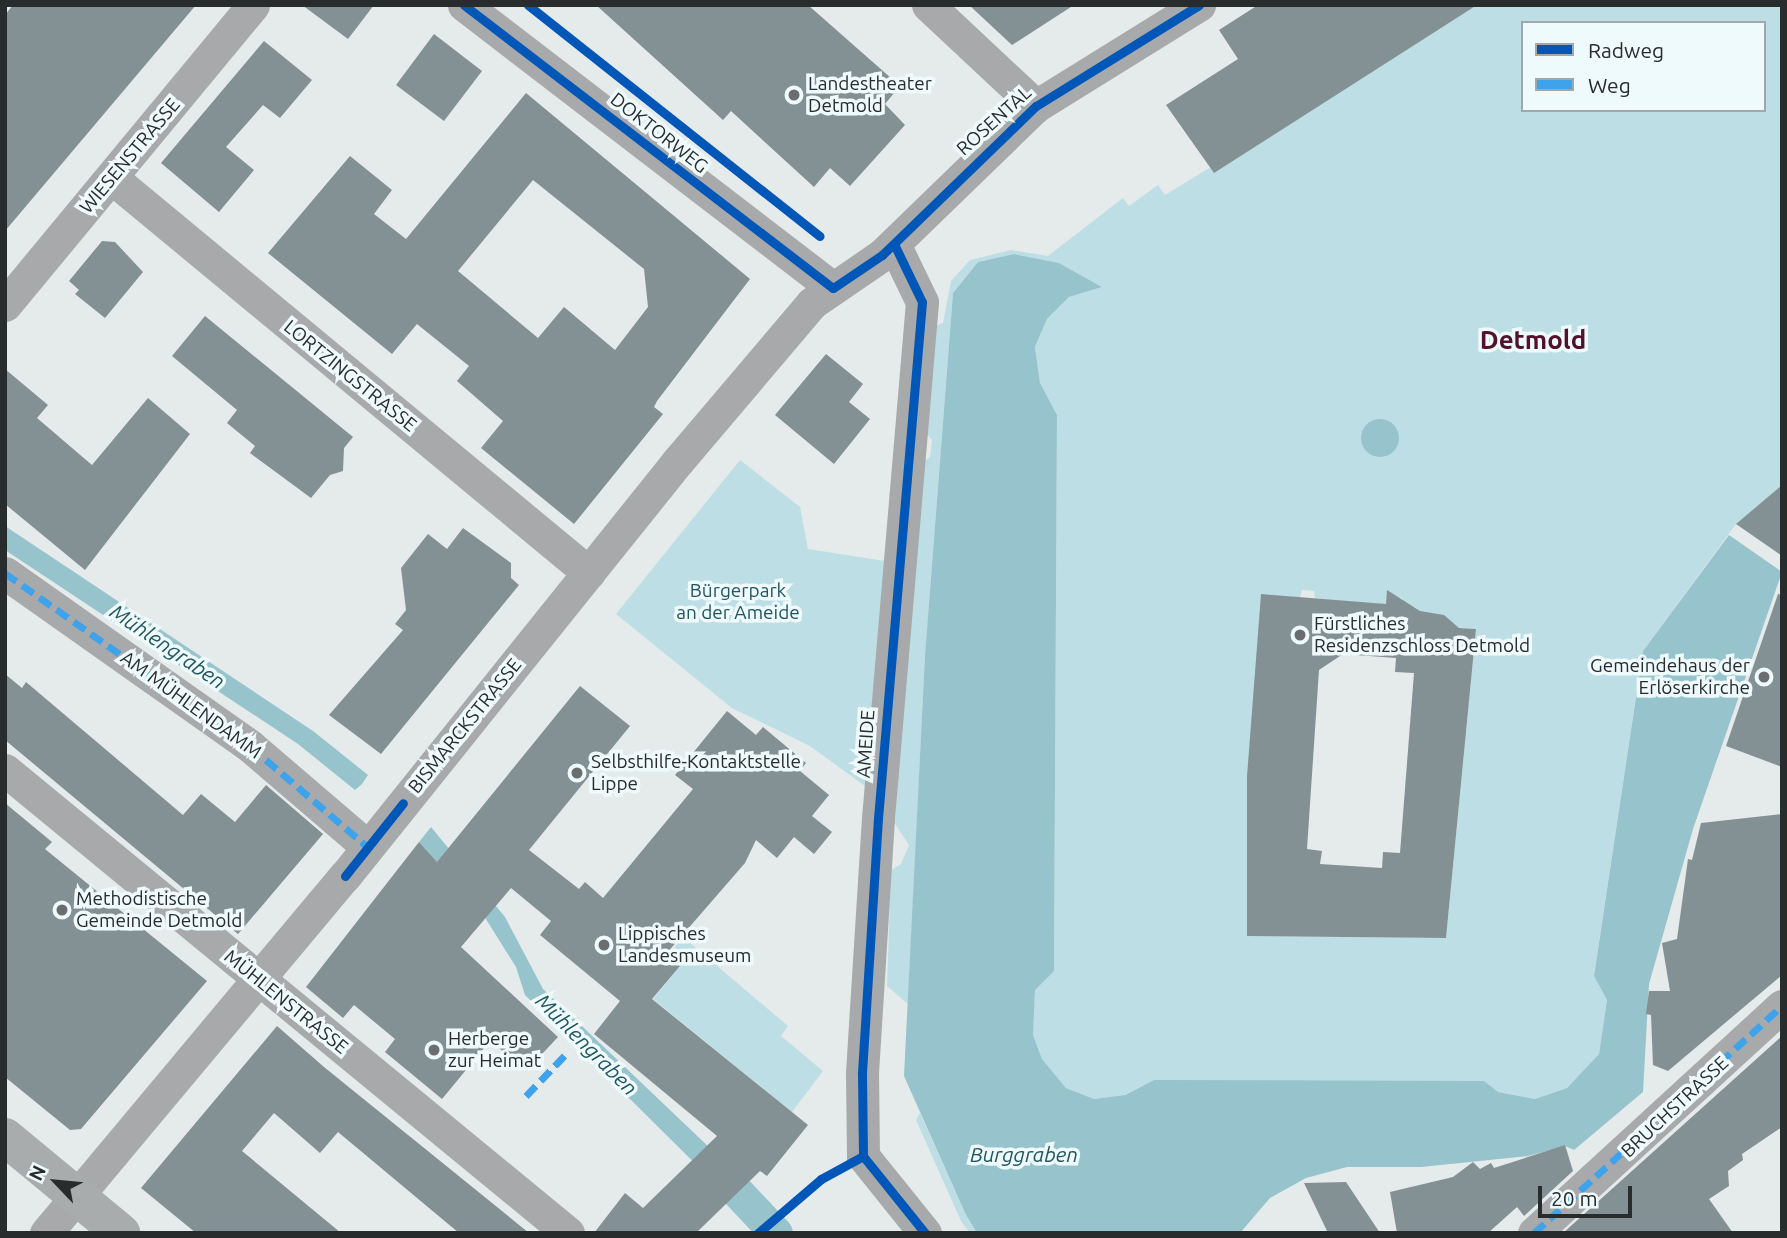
<!DOCTYPE html>
<html>
<head>
<meta charset="utf-8">
<style>
	body { margin:0 }
	#map { position:relative; width:1787px; height:1238px; overflow:hidden; background:#e5eaeb; font-family:Ubuntu,sans-serif }
	div>[style] { position:absolute }
	.green>* { inset:0; background:#bedee5 }
	.water>* { inset:0; background:#97c4cc }
	.round { border-radius:50% }
	.canal>* { height:33px; margin:-16.5px; padding:0 16.5px; transform-origin:16.5px; border-radius:16.5px; background:#97c4cc }
	.building>* { inset:0; background:#839194 }
	.minor>* { height:33px; margin:-16.5px; padding:0 16.5px; transform-origin:16.5px; border-radius:16.5px; background:#a8a9aa }
	.major>* { height:38px; margin:-19px; padding:0 19px; transform-origin:19px; border-radius:19px; background:#a9acad }
	.quiet>* { height:7px; margin-top:-3.5px; transform-origin:0; background:repeating-linear-gradient(90deg,#3ea3eb 0 14px,transparent 0 21px) }
	.cycleway>* { height:9px; margin:-4.5px; padding:0 4.5px; transform-origin:4.5px; border-radius:4.5px; background:#0057b8 }
	.dots>* { width:19px; height:19px; translate:-50% -50%; box-sizing:border-box; border:4px solid #effafc; border-radius:50% }
	span { translate:-50% -50%; white-space:nowrap; text-align:center; line-height:1.15; -webkit-text-stroke:7px #effafc; paint-order:stroke }
	.poi-label { font-size:19px; color:#292c2d }
	.left { translate:0 -50%; text-align:left }
	.right { translate:-100% -50%; text-align:right }
	.street-label { font-size:19px; color:#292c2d }
	.park-label { font-size:19px; color:#21555f }
	.water-label { font-size:21px; color:#225660; font-style:italic }
	.district-label { font-size:26px; color:#54112b; font-weight:700 }
	.frame { position:absolute; inset:0; border:7px solid #292c2d; pointer-events:none }
	.legend { position:absolute; left:1521px; top:21px; width:245px; height:91px; box-sizing:border-box; background:#effafc; border:2px solid #a0a8a9; margin:0; padding:9px 12px; list-style:none; font-size:21px; color:#292c2d }
	.legend li { display:flex; align-items:center; gap:14px; height:35px }
	.legend b { width:35px; border:2px solid #a0a8a9 }
	.north { position:absolute; left:21px; top:1147px; width:70px; height:70px; -webkit-text-stroke:5px #effafc; paint-order:stroke; rotate:296deg; font-size:19px; font-weight:700; line-height:28px; text-align:center; color:#292c2d }
	.north::after { content:''; display:block; margin:auto; width:24px; height:32px; background:#292c2d; clip-path:polygon(50% 0,100% 100%,50% 72%,0 100%) }
	.scale { position:absolute; left:1538px; top:1186px; width:94px; height:32px; box-sizing:border-box; border:4px solid #292c2d; border-top:0; padding-left:9px; font-size:21px; line-height:24px; white-space:nowrap; color:#292c2d; -webkit-text-stroke:5px #effafc; paint-order:stroke }
</style>
</head>
<body>
<div id="map">
	<div class="green">
		<i style="clip-path:polygon(evenodd,1477px 5px,1782px 5px,1782px 485px,1736px 524px,1643px 651px,1594px 975px,1607px 1000px,1599px 1054px,1567px 1088px,1535px 1099px,1498px 1092px,1154px 1080px,1124px 1095px,1094px 1099px,1066px 1088px,1042px 1059px,1033px 1035px,1035px 989px,1054px 970px,1057px 415px,1040px 383px,1035px 347px,1047px 319px,1069px 297px,1102px 287px,1059px 263px,1014px 254px,978px 262px,953px 293px,925px 655px,908px 1004px,887px 986px,891px 870px,901px 864px,909px 845px,895px 824px,918px 465px,930px 457px,932px 440px,922px 428px,929px 328px,943px 323px,951px 281px,970px 260px,1011px 250px,1048px 256px,1123px 198px,1129px 206px,1158px 185px,1165px 195px,1477px 5px,1523px 23px,1764px 23px,1764px 110px,1523px 110px,1523px 23px,1477px 5px,1302px 590px,1314px 591px,1315px 598px,1386px 607px,1387px 596px,1402px 598px,1403px 607px,1415px 607px,1425px 618px,1444px 615px,1452px 627px,1476px 629px,1446px 938px,1247px 936px,1247px 776px,1302px 590px)"></i>
		<i style="clip-path:polygon(740px 460px,800px 507px,808px 549px,898px 563px,880px 797px,810px 746px,732px 708px,616px 614px)"></i>
		<i style="clip-path:polygon(683px 937px,788px 1026px,781px 1036px,823px 1071px,792px 1112px,653px 999px,680px 966px,668px 956px)"></i>
		<i style="clip-path:polygon(920px 1113px,966px 1215px,977px 1233px,970px 1233px,961px 1221px,916px 1120px)"></i>
	</div>
	<div class="water">
		<i style="clip-path:polygon(1014px 254px,1059px 263px,1102px 287px,1069px 297px,1047px 319px,1035px 347px,1040px 383px,1057px 415px,1054px 971px,1035px 990px,1033px 1035px,1042px 1059px,1066px 1088px,1094px 1099px,1125px 1095px,1154px 1080px,1484px 1081px,1498px 1092px,1535px 1099px,1567px 1088px,1599px 1054px,1607px 1000px,1594px 976px,1643px 651px,1729px 535px,1782px 572px,1693px 829px,1649px 984px,1643px 1092px,1574px 1150px,1565px 1146px,1528px 1156px,1421px 1167px,1347px 1167px,1306px 1178px,1270px 1198px,1240px 1233px,977px 1233px,966px 1215px,904px 1076px,925px 655px,953px 293px,978px 262px)"></i>
		<i class="round" style="left:1361px;top:419px;width:38px;height:38px"></i>
		<i style="clip-path:polygon(5px 526px,313px 731px,368px 775px,362px 784px,355px 790px,298px 744px,5px 550px)"></i>
		<i style="clip-path:polygon(431px 827px,505px 917px,543px 989px,754px 1190px,737px 1205px,525px 995px,516px 967px,484px 916px,419px 842px)"></i>
	</div>
	<div class="canal">
		<i style="left:713px;top:1166px;width:92px;rotate:46.8deg"></i>
	</div>
	<div class="building">
		<i style="clip-path:polygon(13px 5px,196px 5px,5px 231px,5px 15px)"></i>
		<i style="clip-path:polygon(302px 5px,374px 5px,348px 39px)"></i>
		<i style="clip-path:polygon(596px 5px,808px 5px,900px 86px,885px 104px,905px 125px,850px 186px,830px 168px,814px 187px,731px 111px,723px 120px)"></i>
		<i style="clip-path:polygon(969px 5px,1074px 5px,1012px 45px)"></i>
		<i style="clip-path:polygon(1258px 5px,1477px 5px,1214px 173px,1166px 105px,1238px 59px,1219px 30px)"></i>
		<i style="clip-path:polygon(434px 34px,482px 71px,444px 121px,396px 85px)"></i>
		<i style="clip-path:polygon(264px 41px,312px 80px,280px 118px,263px 105px,226px 147px,254px 170px,219px 212px,161px 163px)"></i>
		<i style="clip-path:polygon(evenodd,526px 93px,750px 279px,657px 401px,654px 407px,663px 414px,574px 524px,481px 448px,503px 421px,457px 381px,469px 366px,417px 324px,392px 354px,268px 253px,350px 156px,392px 190px,374px 214px,406px 239px,526px 93px,533px 180px,644px 269px,648px 307px,615px 350px,564px 307px,538px 338px,458px 271px,533px 180px)"></i>
		<i style="clip-path:polygon(102px 241px,115px 242px,143px 272px,105px 318px,75px 294px,79px 290px,69px 281px)"></i>
		<i style="clip-path:polygon(205px 316px,353px 437px,344px 448px,343px 471px,330px 475px,311px 498px,250px 453px,255px 446px,227px 423px,237px 410px,172px 356px)"></i>
		<i style="clip-path:polygon(826px 354px,863px 384px,849px 402px,870px 419px,834px 464px,775px 415px)"></i>
		<i style="clip-path:polygon(5px 369px,48px 405px,37px 418px,92px 465px,148px 398px,190px 434px,85px 570px,5px 504px)"></i>
		<i style="clip-path:polygon(1782px 485px,1782px 556px,1736px 524px)"></i>
		<i style="clip-path:polygon(463px 528px,511px 563px,511px 578px,519px 585px,381px 754px,329px 715px,403px 630px,395px 624px,406px 610px,401px 568px,428px 534px,447px 549px)"></i>
		<i style="clip-path:polygon(evenodd,1387px 590px,1420px 611px,1444px 615px,1459px 628px,1476px 629px,1446px 938px,1247px 936px,1247px 776px,1261px 594px,1386px 604px,1387px 590px,1343px 654px,1396px 658px,1395px 672px,1414px 673px,1400px 853px,1383px 852px,1382px 868px,1320px 864px,1322px 851px,1307px 849px,1319px 670px,1343px 654px)"></i>
		<i style="clip-path:polygon(1778px 594px,1782px 595px,1782px 767px,1726px 746px)"></i>
		<i style="clip-path:polygon(5px 674px,22px 688px,26px 682px,183px 815px,201px 794px,235px 822px,266px 785px,323px 834px,238px 934px,5px 740px)"></i>
		<i style="clip-path:polygon(580px 686px,630px 726px,529px 850px,579px 889px,585px 882px,603px 898px,693px 789px,675px 775px,727px 711px,756px 735px,763px 727px,806px 763px,800px 771px,829px 795px,812px 816px,832px 832px,814px 854px,794px 837px,777px 858px,756px 840px,745px 863px,666px 954px,680px 966px,652px 999px,808px 1125px,767px 1176px,760px 1171px,696px 1233px,594px 1233px,625px 1193px,643px 1208px,717px 1136px,594px 1034px,620px 1001px,540px 935px,551px 921px,511px 888px,461px 947px,558px 1037px,527px 1070px,490px 1041px,442px 1099px,385px 1052px,395px 1039px,354px 1005px,343px 1018px,306px 987px,419px 842px,437px 862px)"></i>
		<i style="clip-path:polygon(5px 803px,52px 842px,45px 849px,207px 981px,81px 1129px,70px 1130px,5px 1077px)"></i>
		<i style="clip-path:polygon(1782px 814px,1782px 975px,1668px 1071px,1653px 1065px,1651px 1015px,1646px 1014px,1649px 991px,1670px 991px,1662px 943px,1677px 939px,1688px 859px,1692px 860px,1701px 823px)"></i>
		<i style="clip-path:polygon(277px 1026px,324px 1067px,529px 1233px,459px 1233px,338px 1132px,320px 1153px,274px 1113px,242px 1151px,341px 1233px,196px 1233px,141px 1188px)"></i>
		<i style="clip-path:polygon(1782px 1036px,1782px 1127px,1742px 1154px,1743px 1160px,1728px 1171px,1729px 1186px,1709px 1199px,1733px 1233px,1563px 1233px)"></i>
		<i style="clip-path:polygon(1565px 1145px,1573px 1171px,1524px 1216px,1517px 1207px,1488px 1233px,1397px 1233px,1390px 1192px,1453px 1177px,1473px 1162px,1480px 1169px,1491px 1163px,1494px 1168px)"></i>
		<i style="clip-path:polygon(1346px 1182px,1380px 1233px,1328px 1233px,1304px 1183px)"></i>
	</div>
	<div class="minor">
		<i style="left:464px;top:5px;width:465px;rotate:37.5deg"></i>
		<i style="left:928px;top:5px;width:148px;rotate:43.1deg"></i>
		<i style="left:112px;top:178px;width:619px;rotate:39.63deg"></i>
		<i style="left:894px;top:244px;width:64px;rotate:64.2deg"></i>
		<i style="left:922px;top:302px;width:518px;rotate:94.87deg"></i>
		<i style="left:878px;top:818px;width:256px;rotate:93.6deg"></i>
		<i style="left:862px;top:1074px;width:82px;rotate:89.3deg"></i>
		<i style="left:863px;top:1156px;width:99px;rotate:51.2deg"></i>
		<i style="left:5px;top:305px;width:389px;rotate:-50.4deg"></i>
		<i style="left:5px;top:573px;width:300px;rotate:35.2deg"></i>
		<i style="left:250px;top:746px;width:155px;rotate:40.6deg"></i>
		<i style="left:5px;top:770px;width:729px;rotate:39.43deg"></i>
		<i style="left:46px;top:1233px;width:466px;rotate:-50.1deg"></i>
		<i style="left:345px;top:876px;width:532px;rotate:-51.26deg"></i>
		<i style="left:678px;top:461px;width:207px;rotate:-49.7deg"></i>
		<i style="left:812px;top:303px;width:85px;rotate:-34.4deg"></i>
		<i style="left:882px;top:255px;width:214px;rotate:-44.1deg"></i>
		<i style="left:1036px;top:106px;width:192px;rotate:-31.8deg"></i>
		<i style="left:1534px;top:1233px;width:336px;rotate:-42.5deg"></i>
	</div>
	<div class="major">
		<i style="left:5px;top:1137px;width:151px;rotate:39.6deg"></i>
	</div>
	<div class="quiet">
		<i style="left:5px;top:573px;width:300px;rotate:35.2deg"></i>
		<i style="left:250px;top:746px;width:155px;rotate:40.6deg"></i>
		<i style="left:526px;top:1096px;width:57px;rotate:-46.4deg"></i>
		<i style="left:1534px;top:1233px;width:336px;rotate:-42.5deg"></i>
	</div>
	<div class="cycleway">
		<i style="left:464px;top:5px;width:465px;rotate:37.5deg"></i>
		<i style="left:833px;top:288px;width:59px;rotate:-34deg"></i>
		<i style="left:882px;top:255px;width:214px;rotate:-44.1deg"></i>
		<i style="left:1036px;top:106px;width:192px;rotate:-31.8deg"></i>
		<i style="left:528px;top:5px;width:372px;rotate:38.4deg"></i>
		<i style="left:894px;top:244px;width:64px;rotate:64.2deg"></i>
		<i style="left:922px;top:302px;width:518px;rotate:94.87deg"></i>
		<i style="left:878px;top:818px;width:256px;rotate:93.6deg"></i>
		<i style="left:862px;top:1074px;width:82px;rotate:89.3deg"></i>
		<i style="left:863px;top:1156px;width:99px;rotate:51.2deg"></i>
		<i style="left:345px;top:876px;width:93px;rotate:-51.5deg"></i>
		<i style="left:758px;top:1233px;width:83px;rotate:-40.6deg"></i>
		<i style="left:821px;top:1179px;width:48px;rotate:-28.7deg"></i>
	</div>
	<div class="dots">
		<i style="left:794px;top:95px;background:#6b6e70"></i>
		<i style="left:1300px;top:635px;background:#6b6e70"></i>
		<i style="left:1764px;top:677px;background:#6b6e70"></i>
		<i style="left:577px;top:773px;background:#6b6e70"></i>
		<i style="left:62px;top:910px;background:#6b6e70"></i>
		<i style="left:604px;top:945px;background:#6b6e70"></i>
		<i style="left:434px;top:1050px;background:#6b6e70"></i>
	</div>
	<div class="poi-label">
		<span class="left" style="left:808px;top:95px">Landestheater<br>Detmold</span>
		<span class="left" style="left:1314px;top:635px">Fürstliches<br>Residenzschloss Detmold</span>
		<span class="right" style="left:1750px;top:677px">Gemeindehaus der<br>Erlöserkirche</span>
		<span class="left" style="left:591px;top:773px">Selbsthilfe-Kontaktstelle<br>Lippe</span>
		<span class="left" style="left:76px;top:910px">Methodistische<br>Gemeinde Detmold</span>
		<span class="left" style="left:618px;top:945px">Lippisches<br>Landesmuseum</span>
		<span class="left" style="left:448px;top:1050px">Herberge<br>zur Heimat</span>
	</div>
	<div class="street-label">
		<span style="left:994px;top:121px;rotate:-42deg">ROSENTAL</span>
		<span style="left:659px;top:133px;rotate:38deg">DOKTORWEG</span>
		<span style="left:130px;top:156px;rotate:-50deg">WIESENSTRASSE</span>
		<span style="left:350px;top:376px;rotate:39deg">LORTZINGSTRASSE</span>
		<span style="left:191px;top:705px;rotate:36deg">AM MÜHLENDAMM</span>
		<span style="left:465px;top:726px;rotate:-51deg">BISMARCKSTRASSE</span>
		<span style="left:866px;top:744px;rotate:-86deg">AMEIDE</span>
		<span style="left:286px;top:1002px;rotate:39deg">MÜHLENSTRASSE</span>
		<span style="left:1675px;top:1107px;rotate:-43deg">BRUCHSTRASSE</span>
	</div>
	<div class="park-label">
		<span style="left:738px;top:602px">Bürgerpark<br>an der Ameide</span>
	</div>
	<div class="water-label">
		<span style="left:168px;top:646px;rotate:34deg">Mühlengraben</span>
		<span style="left:587px;top:1044px;rotate:45deg">Mühlengraben</span>
		<span style="left:1024px;top:1154px">Burggraben</span>
	</div>
	<div class="district-label">
		<span style="left:1533px;top:340px">Detmold</span>
	</div>
	<div class="frame"></div>
	<ul class="legend">
	<li><b style="height:9px;background:#0057b8"></b>Radweg</li>
	<li><b style="height:9px;background:#3ea3eb"></b>Weg</li>
	</ul>
	<div class="north">N</div>
	<div class="scale">20 m</div>
</div>
</body>
</html>
